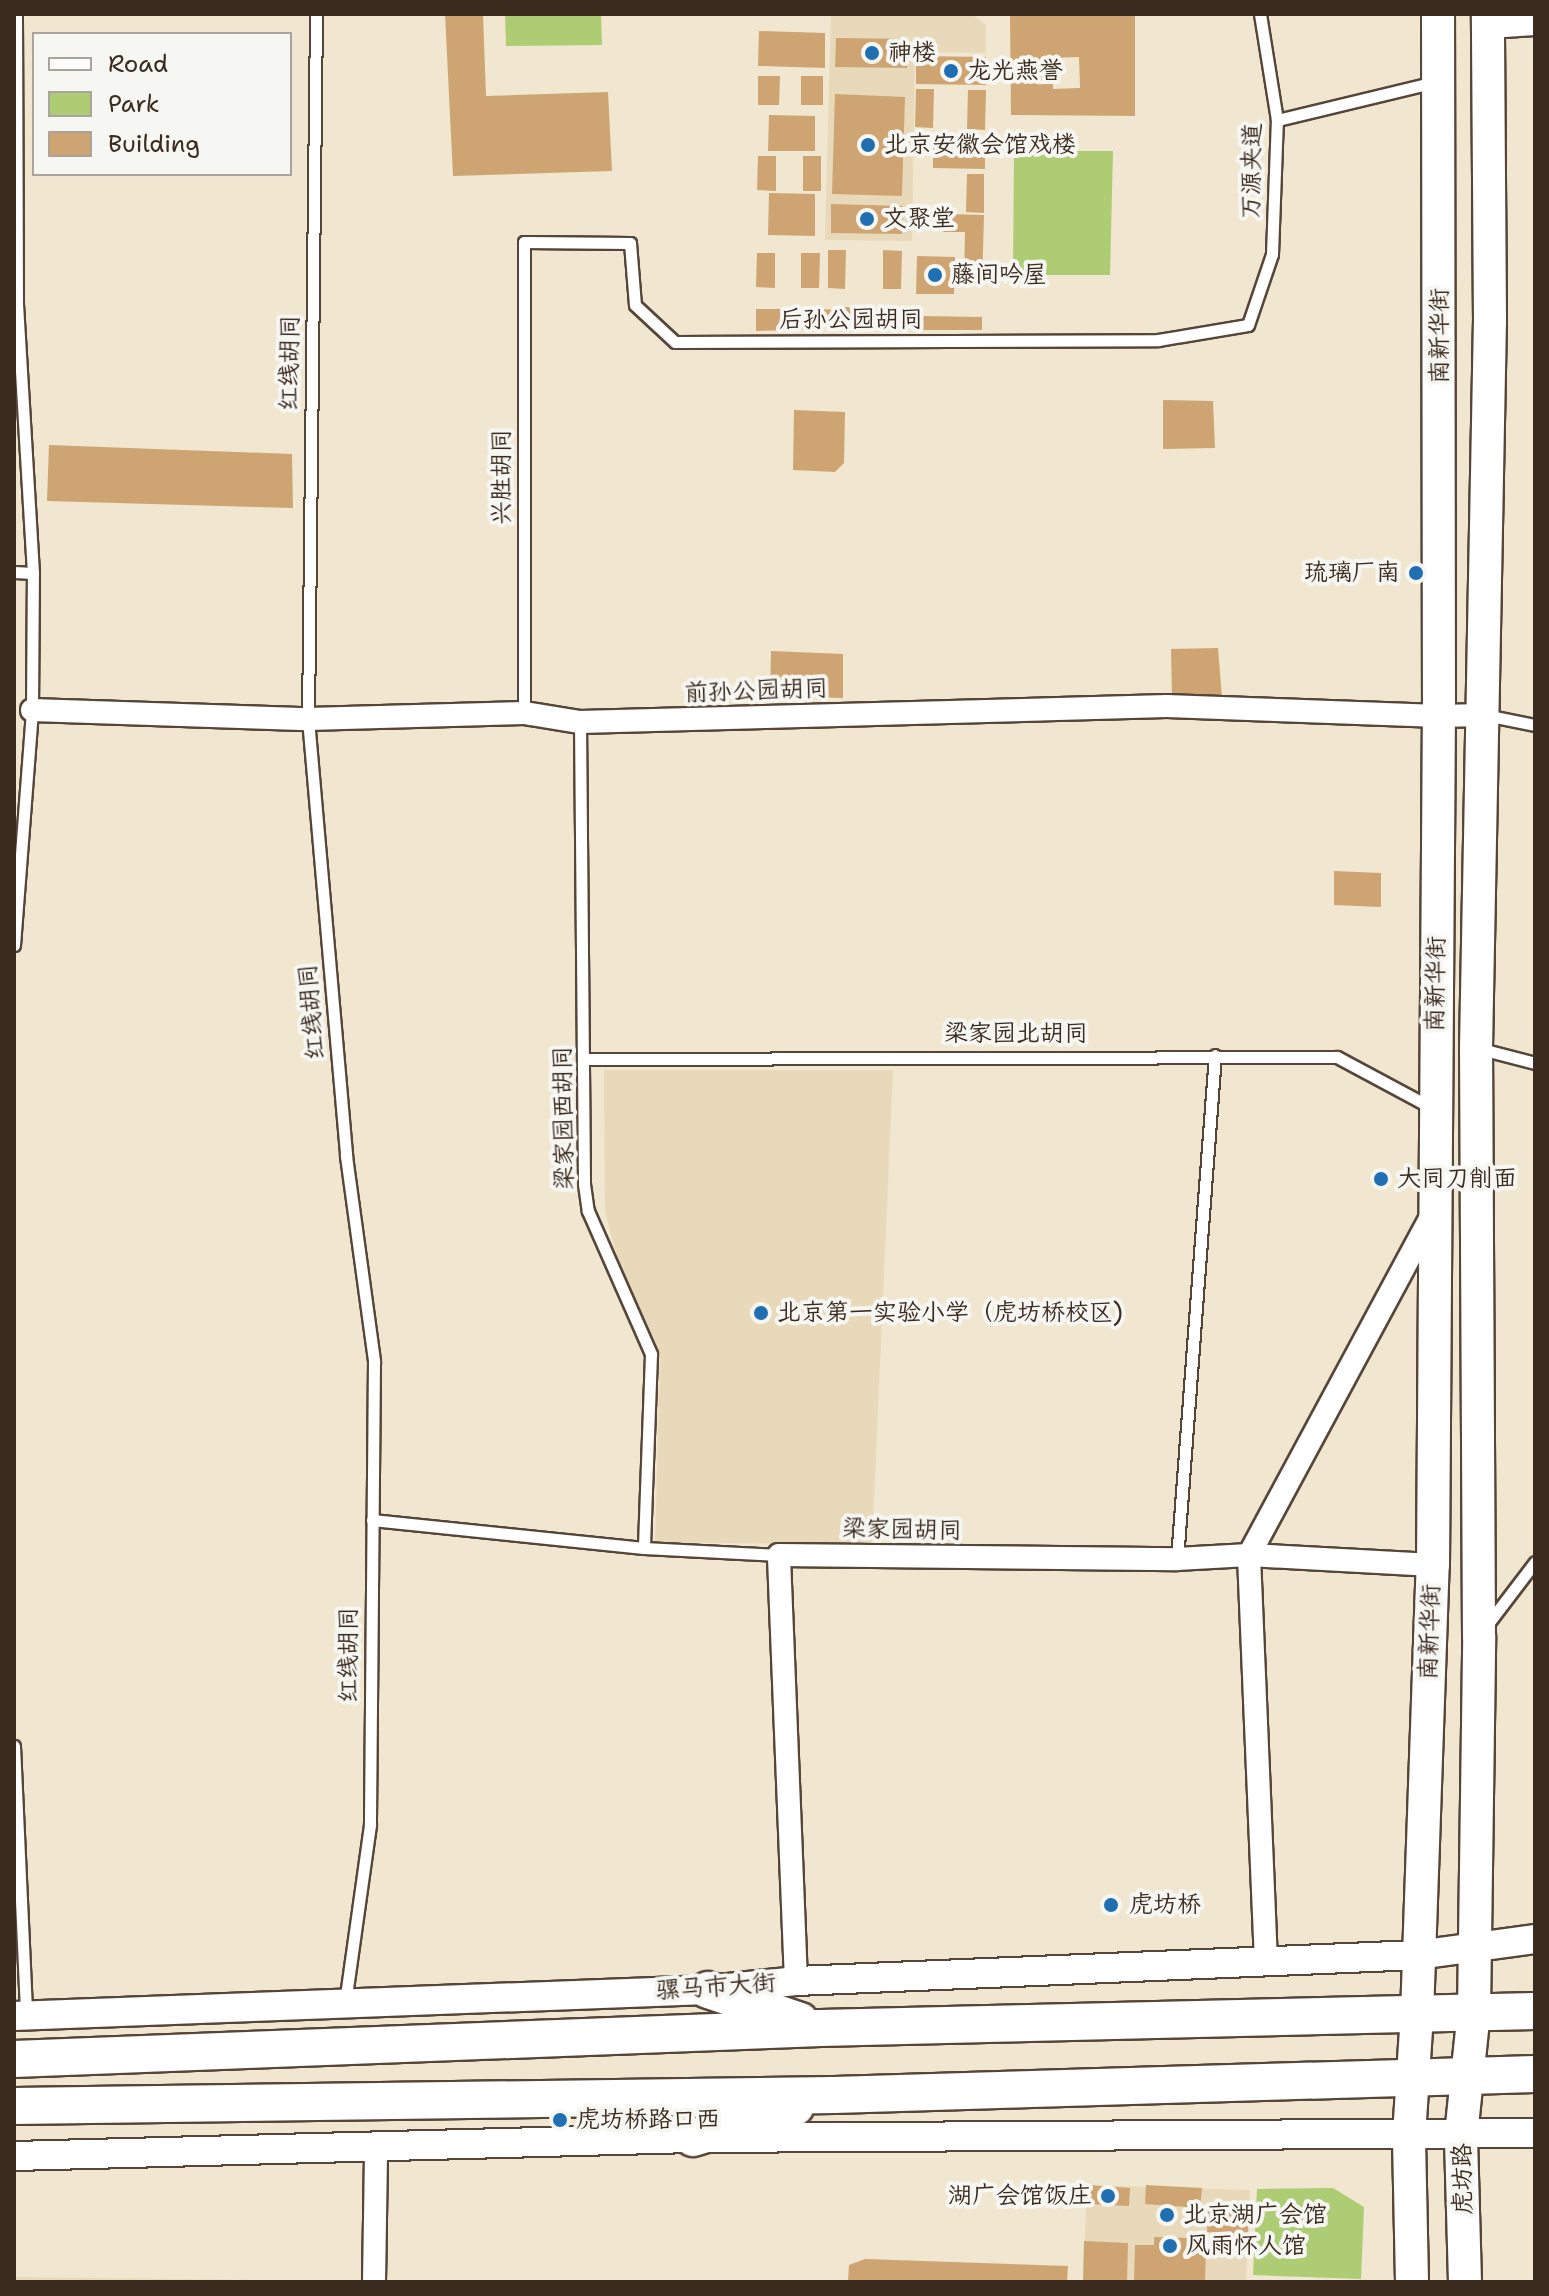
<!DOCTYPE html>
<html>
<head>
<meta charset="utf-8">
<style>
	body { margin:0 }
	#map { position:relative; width:1549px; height:2296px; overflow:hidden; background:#f1e6cf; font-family:"Shantell Sans","LXGW WenKai TC",sans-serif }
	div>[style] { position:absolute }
	.built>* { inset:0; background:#e8d9ba }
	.green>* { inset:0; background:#adcc73 }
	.building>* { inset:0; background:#cea572 }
	.roads { filter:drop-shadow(2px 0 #564639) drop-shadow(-2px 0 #564639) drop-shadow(0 2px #564639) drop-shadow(0 -2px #564639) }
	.service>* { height:11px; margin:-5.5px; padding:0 5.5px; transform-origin:5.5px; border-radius:5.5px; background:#fff }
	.minor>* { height:22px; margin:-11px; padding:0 11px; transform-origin:11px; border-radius:11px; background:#fff }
	.tertiary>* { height:28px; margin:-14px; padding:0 14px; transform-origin:14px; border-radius:14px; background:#fff }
	.secondary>* { height:32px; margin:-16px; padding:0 16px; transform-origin:16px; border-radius:16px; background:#fff }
	.primary>* { height:36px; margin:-18px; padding:0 18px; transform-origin:18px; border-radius:18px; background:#fff }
	.dots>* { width:22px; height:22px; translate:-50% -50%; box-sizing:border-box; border:4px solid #f6f6f2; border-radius:50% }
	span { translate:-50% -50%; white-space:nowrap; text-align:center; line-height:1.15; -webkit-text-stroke:8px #f6f6f2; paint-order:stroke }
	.poi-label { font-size:24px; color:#3b2a1e }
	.left { translate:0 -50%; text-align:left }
	.right { translate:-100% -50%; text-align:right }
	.street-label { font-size:24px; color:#3b2a1e }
	.frame { position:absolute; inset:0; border:16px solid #3b2a1e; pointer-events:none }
	.legend { position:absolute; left:32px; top:32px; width:260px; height:144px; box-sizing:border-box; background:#f6f6f2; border:2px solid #aba49d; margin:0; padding:10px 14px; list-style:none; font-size:24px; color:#3b2a1e }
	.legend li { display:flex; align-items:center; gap:16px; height:40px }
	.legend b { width:40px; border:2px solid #aba49d }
</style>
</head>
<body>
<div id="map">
	<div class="built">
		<i style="clip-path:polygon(831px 14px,972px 14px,986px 25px,986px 53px,915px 52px,912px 241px,825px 240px)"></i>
		<i style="clip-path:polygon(604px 1070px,893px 1070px,872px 1545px,655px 1542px,660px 1358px,620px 1268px,605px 1212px)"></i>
		<i style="clip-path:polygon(1087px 2185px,1250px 2190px,1246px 2282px,1083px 2282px)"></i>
		<i style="clip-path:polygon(14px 2277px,325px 2281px,325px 2282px,14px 2282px)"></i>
	</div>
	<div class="green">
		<i style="clip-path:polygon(505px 14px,601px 14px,602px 45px,506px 46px)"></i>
		<i style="clip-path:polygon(1014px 151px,1113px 151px,1110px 275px,1013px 275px)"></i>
		<i style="clip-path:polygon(1333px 2188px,1364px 2207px,1361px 2279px,1253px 2275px,1257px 2189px)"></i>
	</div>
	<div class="building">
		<i style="clip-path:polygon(445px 14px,483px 14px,486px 96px,608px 92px,612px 171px,453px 176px)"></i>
		<i style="clip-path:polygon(evenodd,1010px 14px,1135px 14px,1135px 116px,1011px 115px,1010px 14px,1079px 57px,1080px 88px,1053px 89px,1052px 58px,1079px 57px)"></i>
		<i style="clip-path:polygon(759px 31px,825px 33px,825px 68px,758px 66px)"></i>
		<i style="clip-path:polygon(836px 38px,908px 39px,907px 68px,835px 67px)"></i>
		<i style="clip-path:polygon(916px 56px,986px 57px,986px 85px,916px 84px)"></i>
		<i style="clip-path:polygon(758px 76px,780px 76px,779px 105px,758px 105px)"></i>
		<i style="clip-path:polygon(801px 76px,823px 76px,823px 105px,801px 105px)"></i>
		<i style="clip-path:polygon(916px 89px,934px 89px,933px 128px,915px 127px)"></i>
		<i style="clip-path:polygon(968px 90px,986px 90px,985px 130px,967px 129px)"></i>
		<i style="clip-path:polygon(835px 94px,905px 97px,902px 196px,832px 194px)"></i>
		<i style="clip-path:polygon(769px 115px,815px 116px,815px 151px,768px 151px)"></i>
		<i style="clip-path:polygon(933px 141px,985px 141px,985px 169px,933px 168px)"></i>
		<i style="clip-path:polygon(758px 156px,776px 156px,776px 191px,757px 190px)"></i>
		<i style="clip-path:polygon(803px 156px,821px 156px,821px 191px,803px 191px)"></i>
		<i style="clip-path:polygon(967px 174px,984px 174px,984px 213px,966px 212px)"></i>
		<i style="clip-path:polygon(769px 193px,815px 194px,815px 236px,768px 235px)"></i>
		<i style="clip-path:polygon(831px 204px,903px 206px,902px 234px,831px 233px)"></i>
		<i style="clip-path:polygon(944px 214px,984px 215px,982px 285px,964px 284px,965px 232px,943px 232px)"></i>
		<i style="clip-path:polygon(828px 250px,846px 250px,845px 289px,828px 288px)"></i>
		<i style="clip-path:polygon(883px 250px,902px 251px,901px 289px,883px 289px)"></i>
		<i style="clip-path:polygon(757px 253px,775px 253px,775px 288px,756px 287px)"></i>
		<i style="clip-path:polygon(801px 253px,820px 253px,819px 288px,801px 288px)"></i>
		<i style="clip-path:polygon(917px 256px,955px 257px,954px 294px,916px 294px)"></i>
		<i style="clip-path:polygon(845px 307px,900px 311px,900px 325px,874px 325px,874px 311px,857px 311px,857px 326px,815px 325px,815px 309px,845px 310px)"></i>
		<i style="clip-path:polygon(756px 309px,803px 309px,803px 330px,756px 331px)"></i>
		<i style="clip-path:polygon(919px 316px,982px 317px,982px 330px,919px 330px)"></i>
		<i style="clip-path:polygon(1163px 400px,1213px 401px,1215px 448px,1163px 449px)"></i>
		<i style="clip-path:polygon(794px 410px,845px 412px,844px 463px,835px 472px,793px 470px)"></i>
		<i style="clip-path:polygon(49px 445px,292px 454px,293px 508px,47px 501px)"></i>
		<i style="clip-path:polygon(1218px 648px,1222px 698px,1172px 699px,1171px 649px)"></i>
		<i style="clip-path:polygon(771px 651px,843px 654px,843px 698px,770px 696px)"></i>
		<i style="clip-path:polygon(1334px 871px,1381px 873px,1381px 907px,1334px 905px)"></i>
		<i style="clip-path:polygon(1087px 2185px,1130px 2188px,1129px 2206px,1086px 2204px)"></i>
		<i style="clip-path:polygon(1146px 2185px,1202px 2188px,1200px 2208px,1145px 2204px)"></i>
		<i style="clip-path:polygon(1208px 2211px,1249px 2213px,1248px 2234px,1207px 2232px)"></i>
		<i style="clip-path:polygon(1154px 2237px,1187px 2238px,1187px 2247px,1206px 2248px,1205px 2282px,1134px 2282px,1135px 2245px,1154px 2245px)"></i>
		<i style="clip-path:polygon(1084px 2241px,1128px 2243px,1127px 2282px,1083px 2282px)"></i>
		<i style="clip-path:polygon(865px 2259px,1068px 2266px,1067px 2282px,848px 2282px,849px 2265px)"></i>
	</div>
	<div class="roads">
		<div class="service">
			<i style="left:316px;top:14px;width:705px;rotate:90.65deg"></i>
			<i style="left:308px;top:719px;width:439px;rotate:85deg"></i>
			<i style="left:346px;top:1156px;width:207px;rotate:82.2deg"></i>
			<i style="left:374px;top:1361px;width:464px;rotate:90.5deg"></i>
			<i style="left:370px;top:1825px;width:180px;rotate:98deg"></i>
			<i style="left:1277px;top:120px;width:163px;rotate:-13.5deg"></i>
			<i style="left:14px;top:572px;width:19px;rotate:3deg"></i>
			<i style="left:524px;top:713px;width:471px;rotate:-90deg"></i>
			<i style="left:524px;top:242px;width:106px;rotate:0.5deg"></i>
			<i style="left:630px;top:243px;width:62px;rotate:85.4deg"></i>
			<i style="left:635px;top:305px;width:54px;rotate:42.8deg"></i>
			<i style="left:675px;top:342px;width:483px;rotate:-0.2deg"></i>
			<i style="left:1158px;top:340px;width:91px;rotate:-9.5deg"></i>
			<i style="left:1248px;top:325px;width:75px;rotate:-71.3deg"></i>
			<i style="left:1272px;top:254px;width:134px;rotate:-87.9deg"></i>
			<i style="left:1277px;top:120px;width:107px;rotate:-99.1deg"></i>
			<i style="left:1485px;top:715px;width:51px;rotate:11.3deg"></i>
			<i style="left:580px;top:722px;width:462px;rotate:89.5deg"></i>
			<i style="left:584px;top:1184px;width:27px;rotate:82deg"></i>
			<i style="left:588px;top:1211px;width:156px;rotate:66.2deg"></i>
			<i style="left:651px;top:1354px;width:194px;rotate:92.1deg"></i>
			<i style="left:14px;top:945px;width:236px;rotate:-85.6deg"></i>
			<i style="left:32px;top:710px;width:137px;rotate:-89.6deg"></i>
			<i style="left:33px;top:573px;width:269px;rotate:-93.4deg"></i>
			<i style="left:17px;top:304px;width:290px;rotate:-90.2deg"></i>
			<i style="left:1481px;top:1049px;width:56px;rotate:14.5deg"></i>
			<i style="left:585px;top:1059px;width:752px;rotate:-0.15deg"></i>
			<i style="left:1337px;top:1057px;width:108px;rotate:28.2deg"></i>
			<i style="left:372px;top:1520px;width:273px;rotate:5.9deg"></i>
			<i style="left:644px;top:1548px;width:135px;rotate:3deg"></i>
			<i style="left:1177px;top:1559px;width:505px;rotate:-85.69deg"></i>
			<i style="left:1487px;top:1625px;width:79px;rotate:-52.7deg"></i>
			<i style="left:14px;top:1746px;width:269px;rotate:87.4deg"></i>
		</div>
		<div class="minor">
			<i style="left:1489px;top:27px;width:46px;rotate:-3.7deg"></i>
			<i style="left:32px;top:710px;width:276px;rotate:1.9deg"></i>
			<i style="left:308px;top:719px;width:216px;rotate:-1.6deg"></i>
			<i style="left:524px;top:713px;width:57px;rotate:9.1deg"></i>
			<i style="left:580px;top:722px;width:587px;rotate:-1.56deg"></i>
			<i style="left:1167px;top:706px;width:272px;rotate:2.1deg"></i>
			<i style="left:1439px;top:716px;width:44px;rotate:-1.3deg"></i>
			<i style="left:1266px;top:1962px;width:407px;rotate:-92.4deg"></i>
			<i style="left:1249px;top:1555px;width:388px;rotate:-61.7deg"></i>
			<i style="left:796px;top:1981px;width:426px;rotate:-92.3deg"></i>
			<i style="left:779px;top:1555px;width:398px;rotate:0.6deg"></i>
			<i style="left:1177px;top:1559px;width:72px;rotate:-3.2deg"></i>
			<i style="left:1249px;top:1555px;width:184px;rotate:3.1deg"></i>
			<i style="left:374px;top:2282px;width:133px;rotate:-89.1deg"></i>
		</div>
		<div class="tertiary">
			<i style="left:14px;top:2016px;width:694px;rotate:-2.15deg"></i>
			<i style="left:708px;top:1990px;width:88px;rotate:-5.8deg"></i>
			<i style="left:796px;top:1981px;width:623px;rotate:-2.39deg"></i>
			<i style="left:1418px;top:1955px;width:118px;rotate:-7.8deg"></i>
			<i style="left:14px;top:2156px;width:679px;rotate:-1.52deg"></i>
			<i style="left:693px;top:2138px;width:842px;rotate:-0.34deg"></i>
		</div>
		<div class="secondary">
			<i style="left:1412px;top:2282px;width:147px;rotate:-91.2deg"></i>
			<i style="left:1409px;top:2135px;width:120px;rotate:-86.2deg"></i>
			<i style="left:1417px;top:2015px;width:450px;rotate:-88deg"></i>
			<i style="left:1433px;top:1565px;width:849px;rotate:-89.6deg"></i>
			<i style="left:1439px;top:716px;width:702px;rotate:-90.08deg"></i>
			<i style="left:1465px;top:2282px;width:147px;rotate:-91.6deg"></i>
			<i style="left:1461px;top:2135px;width:124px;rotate:-84deg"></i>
			<i style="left:1474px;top:2012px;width:376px;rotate:-89.2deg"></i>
			<i style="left:1479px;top:1636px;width:588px;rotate:-90.29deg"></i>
			<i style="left:1476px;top:1048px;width:727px;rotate:-88.9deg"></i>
			<i style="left:1490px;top:321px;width:307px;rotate:-90.4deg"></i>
		</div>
		<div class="primary">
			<i style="left:708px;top:1990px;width:97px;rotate:18.6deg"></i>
			<i style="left:14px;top:2059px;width:807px;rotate:-2.2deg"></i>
			<i style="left:820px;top:2028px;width:715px;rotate:-1.36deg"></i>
			<i style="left:14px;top:2106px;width:820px;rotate:-0.77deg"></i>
			<i style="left:834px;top:2095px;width:701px;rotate:-1.72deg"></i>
			<i style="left:693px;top:2138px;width:107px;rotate:-16.9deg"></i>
		</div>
	</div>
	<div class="dots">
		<i style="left:872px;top:53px;background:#1f6fb2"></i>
		<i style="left:951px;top:71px;background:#1f6fb2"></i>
		<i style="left:868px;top:145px;background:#1f6fb2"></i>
		<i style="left:867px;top:219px;background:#1f6fb2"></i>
		<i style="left:935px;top:275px;background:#1f6fb2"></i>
		<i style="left:1416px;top:573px;background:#1f6fb2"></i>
		<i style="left:1381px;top:1179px;background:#1f6fb2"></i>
		<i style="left:761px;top:1313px;background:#1f6fb2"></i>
		<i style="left:1111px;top:1905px;background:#1f6fb2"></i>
		<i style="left:560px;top:2120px;background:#1f6fb2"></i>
		<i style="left:1108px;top:2196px;background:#1f6fb2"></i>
		<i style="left:1167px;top:2215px;background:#1f6fb2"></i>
		<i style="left:1170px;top:2246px;background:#1f6fb2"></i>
	</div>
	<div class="poi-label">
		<span class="left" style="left:888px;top:53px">神楼</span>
		<span class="left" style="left:967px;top:71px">龙光燕誉</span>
		<span class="left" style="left:884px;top:145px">北京安徽会馆戏楼</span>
		<span class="left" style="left:883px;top:219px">文聚堂</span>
		<span class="left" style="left:951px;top:275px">藤间吟屋</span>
		<span class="right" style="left:1400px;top:573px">琉璃厂南</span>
		<span class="left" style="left:1397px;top:1179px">大同刀削面</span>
		<span class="left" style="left:777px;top:1313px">北京第一实验小学（虎坊桥校区)</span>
		<span class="left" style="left:1129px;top:1905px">虎坊桥</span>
		<span class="left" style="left:576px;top:2120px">虎坊桥路口西</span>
		<span class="right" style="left:1092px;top:2196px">湖广会馆饭庄</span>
		<span class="left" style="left:1183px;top:2215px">北京湖广会馆</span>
		<span class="left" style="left:1186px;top:2246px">风雨怀人馆</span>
	</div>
	<div class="street-label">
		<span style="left:1252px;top:171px;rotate:-89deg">万源夹道</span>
		<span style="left:851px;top:320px">后孙公园胡同</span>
		<span style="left:1440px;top:336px;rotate:-90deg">南新华街</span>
		<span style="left:290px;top:363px;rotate:-89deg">红线胡同</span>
		<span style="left:502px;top:477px;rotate:-90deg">兴胜胡同</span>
		<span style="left:756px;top:691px;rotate:-2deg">前孙公园胡同</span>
		<span style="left:1436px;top:984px;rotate:-89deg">南新华街</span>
		<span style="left:312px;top:1012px;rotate:-95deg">红线胡同</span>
		<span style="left:1016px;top:1034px">梁家园北胡同</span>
		<span style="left:564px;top:1118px;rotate:-91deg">梁家园西胡同</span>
		<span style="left:902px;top:1530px;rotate:1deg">梁家园胡同</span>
		<span style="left:1430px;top:1632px;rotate:-88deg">南新华街</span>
		<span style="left:349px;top:1655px;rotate:-90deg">红线胡同</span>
		<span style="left:716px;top:1987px;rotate:-4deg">骡马市大街</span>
		<span style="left:1463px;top:2179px;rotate:-91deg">虎坊路</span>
	</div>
	<div class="frame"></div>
	<ul class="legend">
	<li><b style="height:10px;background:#fff"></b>Road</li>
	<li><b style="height:22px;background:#adcc73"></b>Park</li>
	<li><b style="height:22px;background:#cea572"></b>Building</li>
	</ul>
</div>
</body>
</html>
